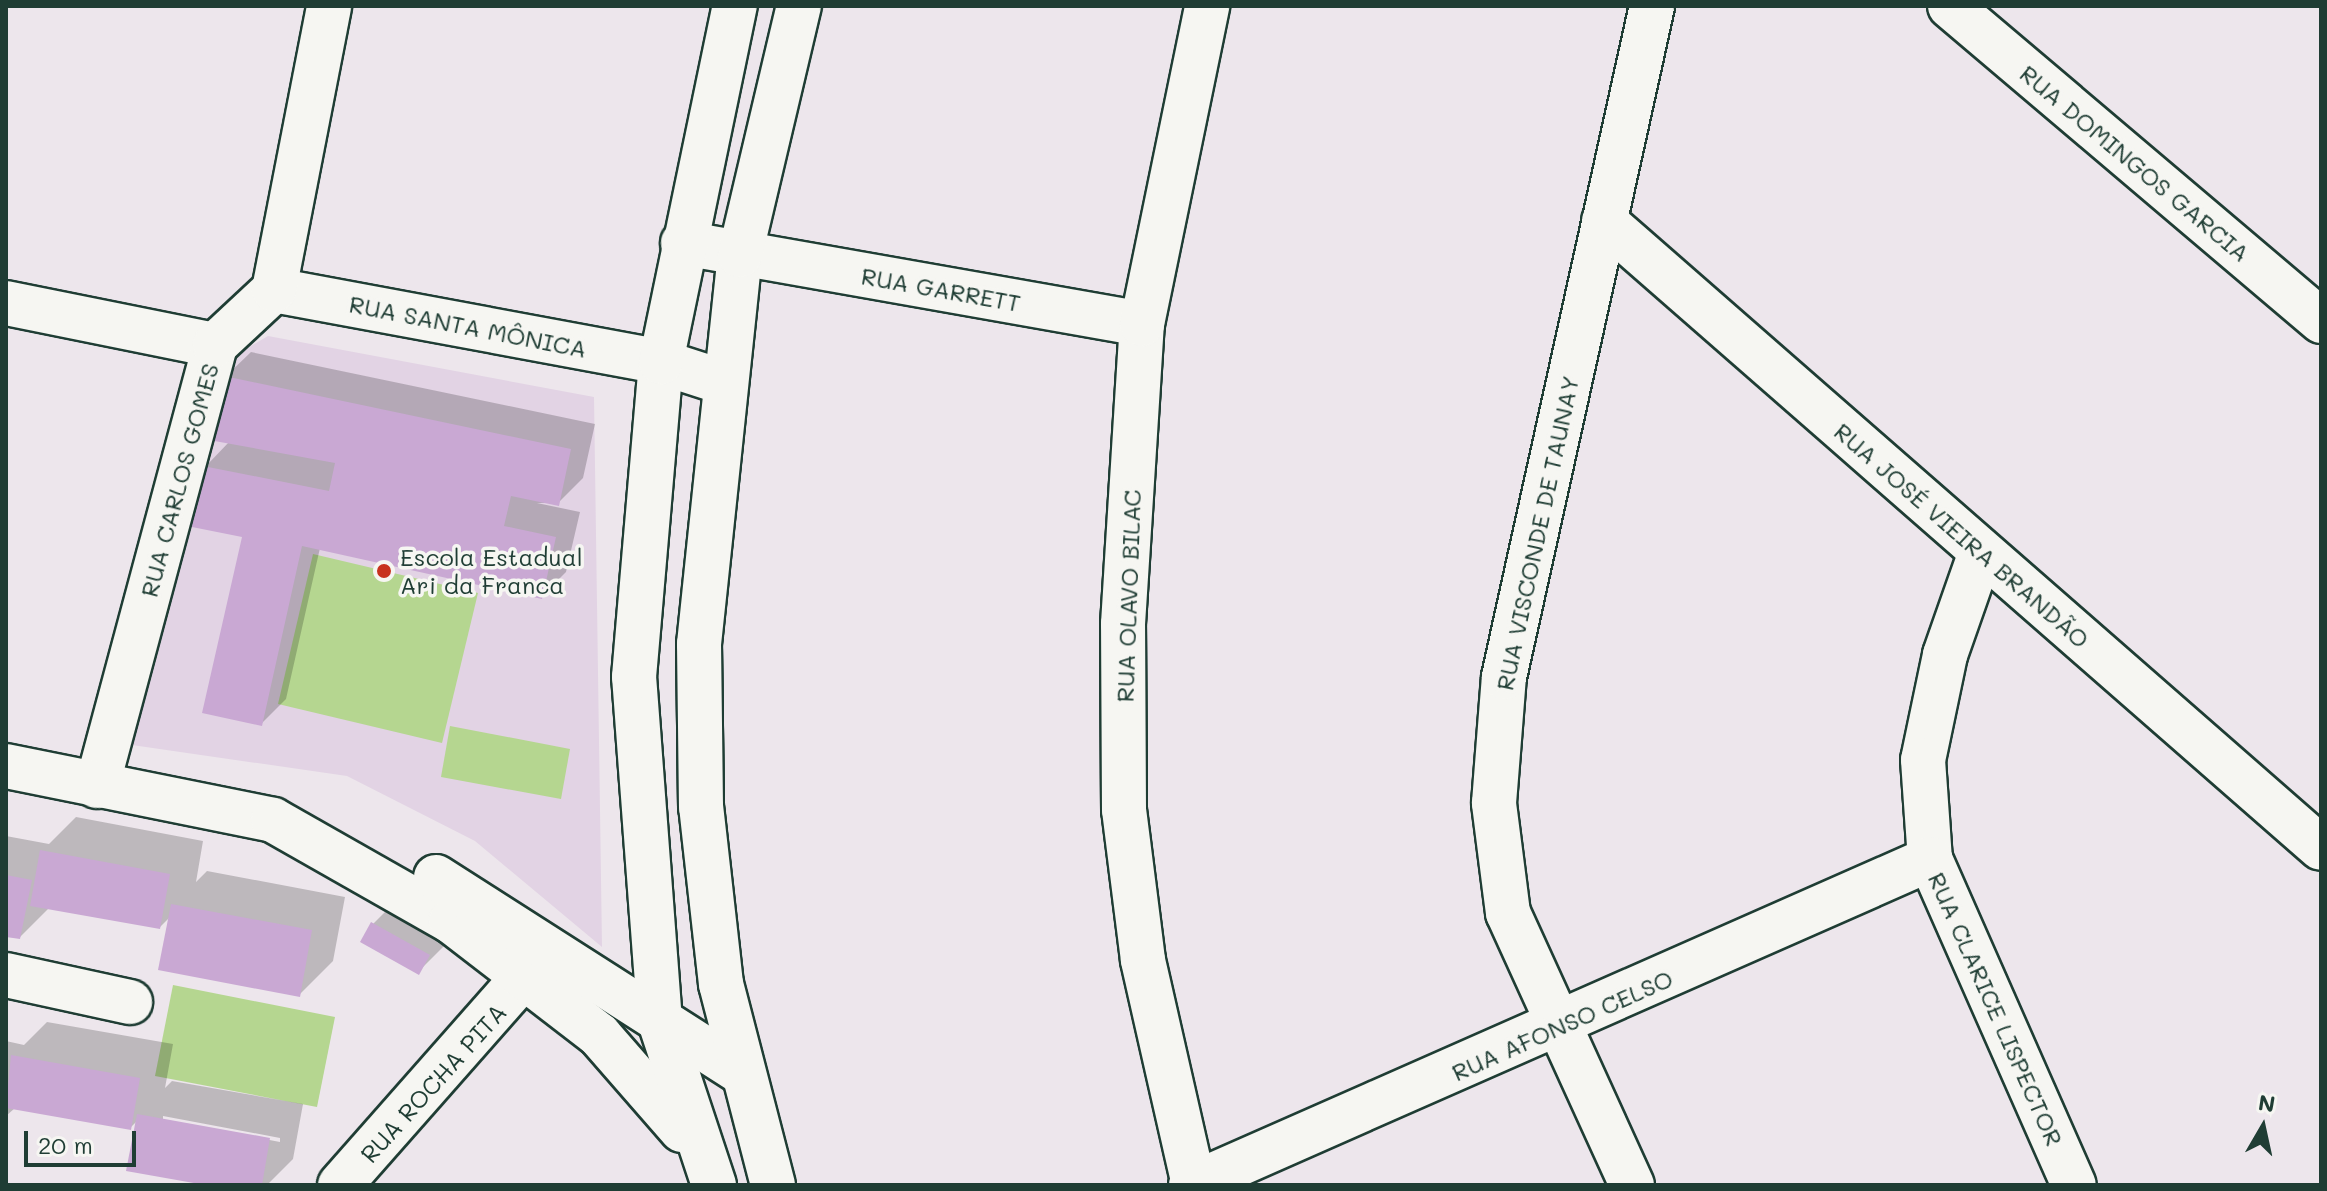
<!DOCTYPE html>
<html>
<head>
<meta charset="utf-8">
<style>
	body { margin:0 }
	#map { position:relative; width:2327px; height:1191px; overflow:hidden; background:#ede6ec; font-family:Mali,sans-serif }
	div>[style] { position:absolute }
	.built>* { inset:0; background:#e2d3e4 }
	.green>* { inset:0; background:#b5d690 }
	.shadow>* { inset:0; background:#0003 }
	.building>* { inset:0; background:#c9a8d3 }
	.roads { filter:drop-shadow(2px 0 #1f3d34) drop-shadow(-2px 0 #1f3d34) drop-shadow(0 2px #1f3d34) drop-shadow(0 -2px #1f3d34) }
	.minor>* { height:44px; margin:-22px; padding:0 22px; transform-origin:22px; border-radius:22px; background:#f6f6f2 }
	.tertiary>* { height:44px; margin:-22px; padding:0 22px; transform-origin:22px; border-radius:22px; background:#f6f6f2 }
	.dots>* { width:22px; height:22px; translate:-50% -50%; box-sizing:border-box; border:4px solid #f6f6f2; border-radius:50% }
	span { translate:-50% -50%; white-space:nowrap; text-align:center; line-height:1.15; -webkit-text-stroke:7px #f6f6f2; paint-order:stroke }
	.street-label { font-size:24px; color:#1f3d34 }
	.poi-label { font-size:24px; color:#1f3d34 }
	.left { translate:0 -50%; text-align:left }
	.frame { position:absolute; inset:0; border:8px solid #1f3d34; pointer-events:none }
	.north { position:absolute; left:2223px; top:1087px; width:80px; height:80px; -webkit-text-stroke:6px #f6f6f2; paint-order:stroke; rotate:9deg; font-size:22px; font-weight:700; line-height:32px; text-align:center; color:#1f3d34 }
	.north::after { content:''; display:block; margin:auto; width:28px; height:36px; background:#1f3d34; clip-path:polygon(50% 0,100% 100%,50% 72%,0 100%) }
	.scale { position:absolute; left:24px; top:1131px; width:112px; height:36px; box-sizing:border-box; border:4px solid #1f3d34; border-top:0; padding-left:10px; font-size:24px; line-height:28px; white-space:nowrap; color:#1f3d34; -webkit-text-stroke:6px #f6f6f2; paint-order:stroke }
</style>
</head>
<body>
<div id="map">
	<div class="built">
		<i style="clip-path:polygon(268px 336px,594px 397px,602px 947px,475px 841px,347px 776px,132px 745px,215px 367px)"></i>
	</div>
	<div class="green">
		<i style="clip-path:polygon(313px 554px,478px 593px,442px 743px,278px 704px)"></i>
		<i style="clip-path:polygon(450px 726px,570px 749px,561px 799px,441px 777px)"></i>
		<i style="clip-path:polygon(173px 985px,335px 1017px,317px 1107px,155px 1076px)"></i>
	</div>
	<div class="shadow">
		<i style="clip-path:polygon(251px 352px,595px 424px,583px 478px,558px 503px,537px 503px,580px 512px,566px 572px,541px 597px,320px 548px,286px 699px,261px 724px,245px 536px,205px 467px,230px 441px,225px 377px)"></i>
		<i style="clip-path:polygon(76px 817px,203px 841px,196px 882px,207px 871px,345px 897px,333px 961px,299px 995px,171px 916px,160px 927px,50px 907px,20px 937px,6px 935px,6px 836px,49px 844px)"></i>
		<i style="clip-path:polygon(407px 890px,452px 938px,418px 972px,373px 924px)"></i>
		<i style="clip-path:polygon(evenodd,47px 1022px,173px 1044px,165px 1088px,172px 1081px,303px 1104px,293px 1159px,267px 1185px,216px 1185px,137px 1121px,130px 1128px,15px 1108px,6px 1116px,6px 1041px,24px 1045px,47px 1022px,163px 1116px,280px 1138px,280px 1142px,163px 1120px,163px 1116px)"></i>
	</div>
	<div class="building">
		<i style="clip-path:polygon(224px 376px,571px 449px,559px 506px,511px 496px,504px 526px,556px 537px,542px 599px,302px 546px,262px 726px,202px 713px,242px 537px,187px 526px,203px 466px,329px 491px,335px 463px,209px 440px)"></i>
		<i style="clip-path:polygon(40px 850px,170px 874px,160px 929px,30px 906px)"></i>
		<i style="clip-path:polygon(6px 875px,32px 880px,20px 939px,6px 937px)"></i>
		<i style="clip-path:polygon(171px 904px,312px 930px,300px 997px,158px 970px)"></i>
		<i style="clip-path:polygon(371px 922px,430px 955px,419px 975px,360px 942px)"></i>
		<i style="clip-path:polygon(11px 1055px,140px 1078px,131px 1130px,6px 1108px)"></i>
		<i style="clip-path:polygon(137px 1114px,270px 1138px,262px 1185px,205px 1185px,126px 1171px)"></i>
	</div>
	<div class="roads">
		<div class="minor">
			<i style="left:1950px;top:6px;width:487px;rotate:40.3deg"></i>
			<i style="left:1604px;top:221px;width:952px;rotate:41.17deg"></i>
			<i style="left:683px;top:243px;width:466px;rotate:10deg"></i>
			<i style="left:274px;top:290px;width:394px;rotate:10.5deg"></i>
			<i style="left:661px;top:362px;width:65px;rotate:17.9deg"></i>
			<i style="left:6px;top:303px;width:213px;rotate:11.4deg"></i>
			<i style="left:1981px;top:552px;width:109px;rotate:109.3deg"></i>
			<i style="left:1945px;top:655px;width:107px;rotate:101.8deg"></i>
			<i style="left:1923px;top:760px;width:99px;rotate:86deg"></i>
			<i style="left:1930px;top:859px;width:356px;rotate:66.2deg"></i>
			<i style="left:97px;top:786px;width:457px;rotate:-75deg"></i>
			<i style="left:215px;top:345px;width:81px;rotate:-43deg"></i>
			<i style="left:274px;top:290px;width:289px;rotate:-79deg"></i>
			<i style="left:6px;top:975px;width:127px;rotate:12.3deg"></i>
			<i style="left:340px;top:1185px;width:313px;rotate:-48.6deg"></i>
			<i style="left:1191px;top:1185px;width:808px;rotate:-23.8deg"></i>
			<i style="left:1194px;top:1185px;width:231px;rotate:-102.8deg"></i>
			<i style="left:1143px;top:960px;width:151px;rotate:-97.2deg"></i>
			<i style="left:1124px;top:810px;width:186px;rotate:-90.3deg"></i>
			<i style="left:1123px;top:624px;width:301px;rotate:-86.4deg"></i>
			<i style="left:1142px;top:324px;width:325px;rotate:-78.4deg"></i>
			<i style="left:1632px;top:1185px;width:299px;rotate:-114.5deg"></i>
			<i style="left:1508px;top:913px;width:111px;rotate:-97.3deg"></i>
			<i style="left:1494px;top:803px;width:126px;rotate:-85.5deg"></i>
			<i style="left:1504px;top:677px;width:687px;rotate:-77.56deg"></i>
		</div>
		<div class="tertiary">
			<i style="left:6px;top:766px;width:272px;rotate:11.4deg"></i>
			<i style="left:273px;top:820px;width:205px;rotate:29.6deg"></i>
			<i style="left:451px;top:921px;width:187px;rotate:37.6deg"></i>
			<i style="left:599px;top:1035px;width:126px;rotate:48.9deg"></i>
			<i style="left:436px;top:877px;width:364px;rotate:32.6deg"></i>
			<i style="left:714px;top:1185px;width:172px;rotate:-108.3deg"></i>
			<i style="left:660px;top:1022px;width:346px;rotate:-94.3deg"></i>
			<i style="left:634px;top:677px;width:316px;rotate:-85.1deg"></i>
			<i style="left:661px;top:362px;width:364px;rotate:-78.3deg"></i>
			<i style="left:773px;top:1185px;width:208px;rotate:-104.5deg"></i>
			<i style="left:721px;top:984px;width:178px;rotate:-96.4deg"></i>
			<i style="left:701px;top:807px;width:163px;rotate:-90.7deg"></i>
			<i style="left:699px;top:644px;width:391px;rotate:-84deg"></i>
			<i style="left:740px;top:255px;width:256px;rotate:-76.7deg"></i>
		</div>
	</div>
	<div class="dots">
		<i style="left:384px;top:571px;background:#c8321e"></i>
	</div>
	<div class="street-label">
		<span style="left:2135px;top:163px;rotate:40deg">RUA DOMINGOS GARCIA</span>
		<span style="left:941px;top:289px;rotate:10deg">RUA GARRETT</span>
		<span style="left:468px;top:326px;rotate:11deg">RUA SANTA MÔNICA</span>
		<span style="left:179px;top:480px;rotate:-75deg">RUA CARLOS GOMES</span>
		<span style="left:1537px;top:533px;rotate:-78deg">RUA VISCONDE DE TAUNAY</span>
		<span style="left:1962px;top:535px;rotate:41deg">RUA JOSÉ VIEIRA BRANDÃO</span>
		<span style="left:1128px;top:596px;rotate:-88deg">RUA OLAVO BILAC</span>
		<span style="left:1996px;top:1009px;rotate:66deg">RUA CLARICE LISPECTOR</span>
		<span style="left:1562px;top:1025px;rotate:-24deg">RUA AFONSO CELSO</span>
		<span style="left:433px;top:1083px;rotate:-48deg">RUA ROCHA PITA</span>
	</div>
	<div class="poi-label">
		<span class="left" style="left:400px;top:571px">Escola Estadual<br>Ari da Franca</span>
	</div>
	<div class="frame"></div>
	<div class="north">N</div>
	<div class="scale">20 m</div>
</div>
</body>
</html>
